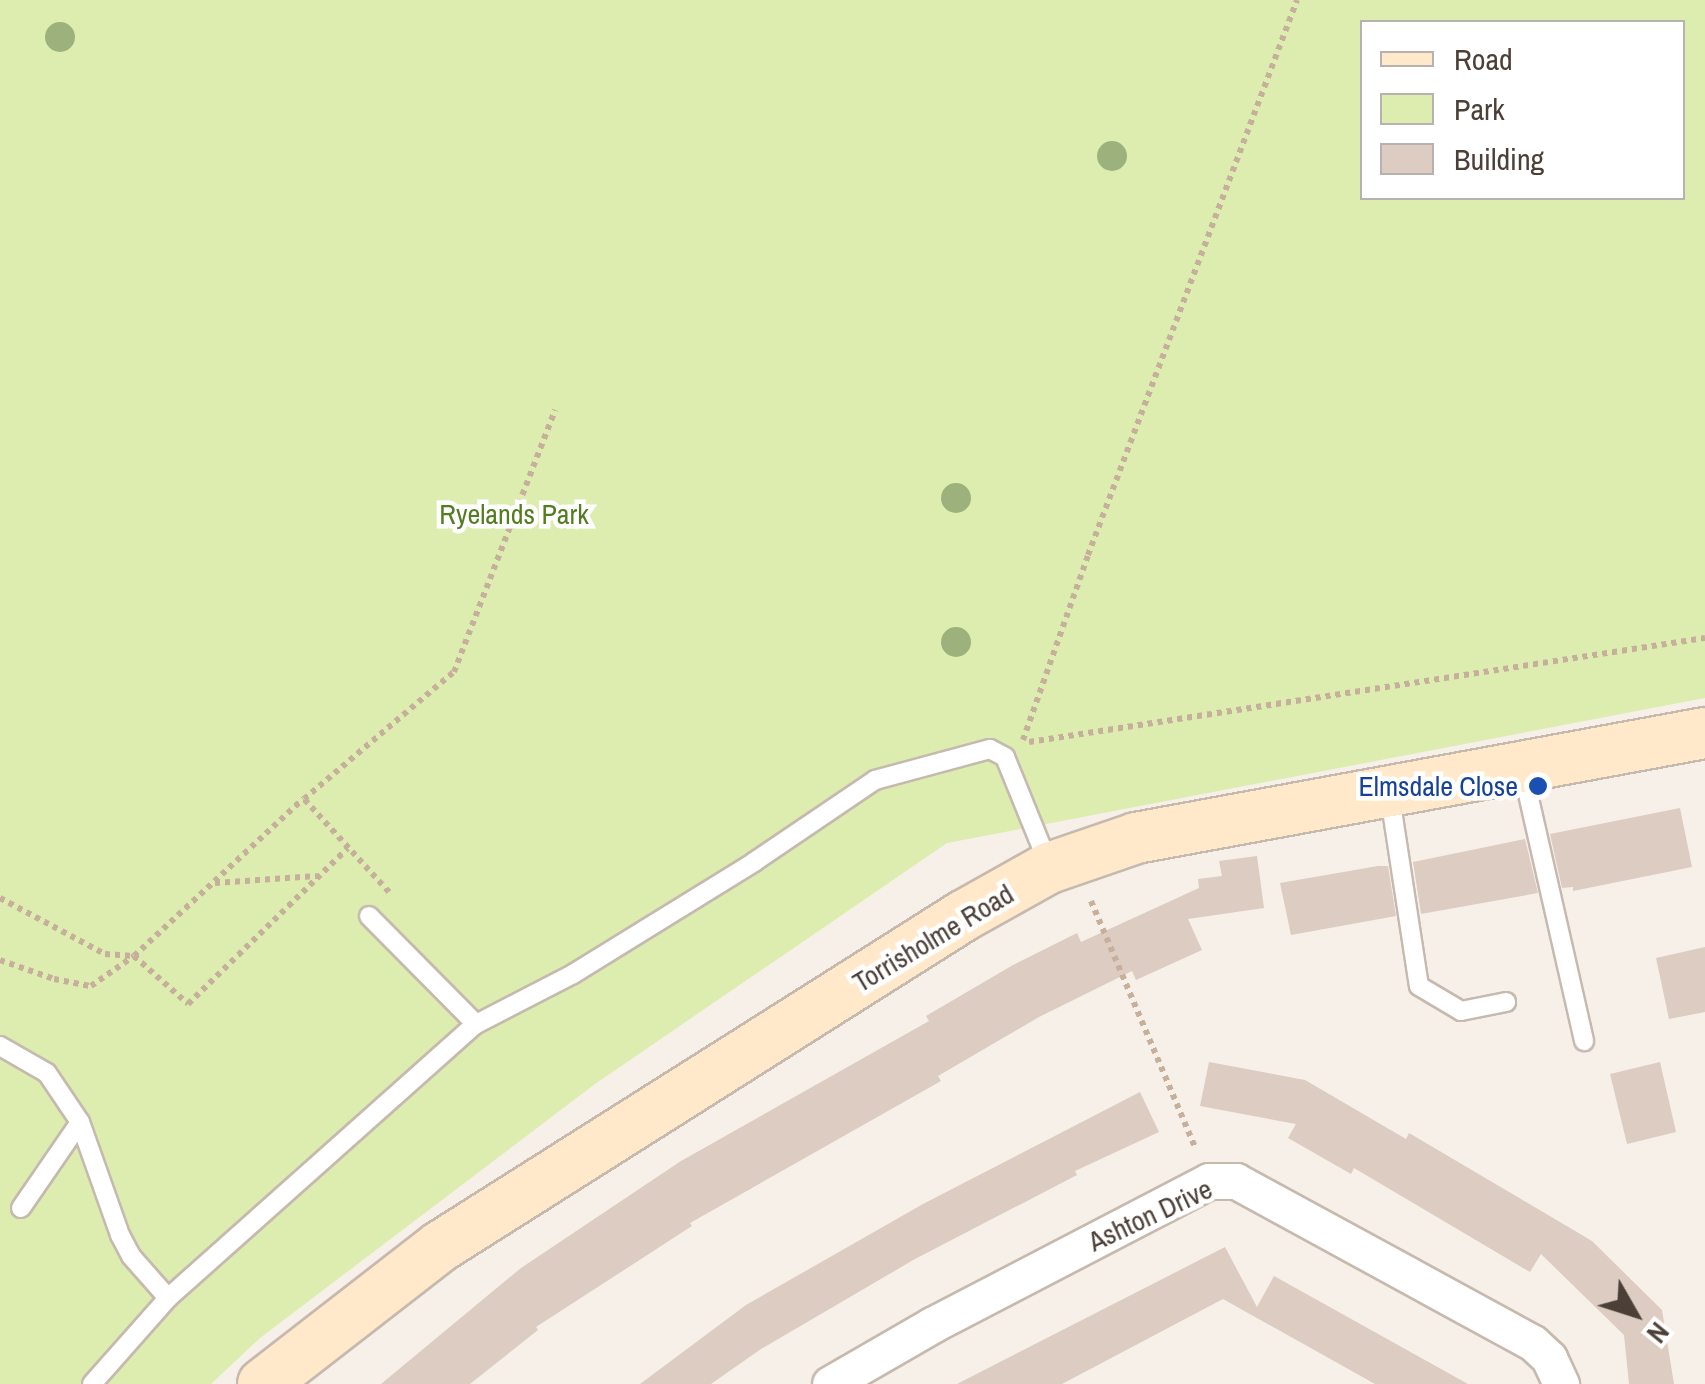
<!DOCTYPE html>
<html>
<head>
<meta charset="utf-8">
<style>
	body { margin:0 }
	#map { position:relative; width:1705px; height:1384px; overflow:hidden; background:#f6f0e9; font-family:"Archivo Narrow",sans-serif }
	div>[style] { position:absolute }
	.green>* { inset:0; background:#dcedaf }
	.building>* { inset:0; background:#dcccc1 }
	.path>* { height:6px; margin-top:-3px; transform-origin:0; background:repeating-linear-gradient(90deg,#c6af9b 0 5px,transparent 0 10px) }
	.roads { filter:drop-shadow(2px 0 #c6b9ae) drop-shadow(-2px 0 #c6b9ae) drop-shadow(0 2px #c6b9ae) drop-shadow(0 -2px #c6b9ae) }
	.service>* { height:18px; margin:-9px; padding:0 9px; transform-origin:9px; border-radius:9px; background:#fff }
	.minor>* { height:35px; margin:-17.5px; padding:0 17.5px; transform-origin:17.5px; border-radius:17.5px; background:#fff }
	.secondary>* { height:50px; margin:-25px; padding:0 25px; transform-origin:25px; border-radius:25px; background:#ffe9ca }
	.trees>* { width:30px; height:30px; margin:-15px; border-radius:50%; background:#9db17c }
	.dots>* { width:28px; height:28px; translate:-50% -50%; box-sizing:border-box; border:5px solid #fff; border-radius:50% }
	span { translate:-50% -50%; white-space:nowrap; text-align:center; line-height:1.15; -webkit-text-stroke:9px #fff; paint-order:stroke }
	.park-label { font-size:28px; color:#547d22 }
	.transit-label { font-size:28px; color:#164399 }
	.right { translate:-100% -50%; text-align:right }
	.street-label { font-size:28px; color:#4b3f37 }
	.legend { position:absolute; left:1360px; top:20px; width:325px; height:180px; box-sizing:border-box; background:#fff; border:2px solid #b7b2af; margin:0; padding:12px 18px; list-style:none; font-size:30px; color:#4b3f37 }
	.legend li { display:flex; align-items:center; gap:20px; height:50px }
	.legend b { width:50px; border:2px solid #b7b2af }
	.north { position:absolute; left:1585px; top:1264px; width:100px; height:100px; -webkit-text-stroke:8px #fff; paint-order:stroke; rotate:129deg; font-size:28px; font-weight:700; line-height:40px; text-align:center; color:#4b3f37 }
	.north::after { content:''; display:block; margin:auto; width:35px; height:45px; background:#4b3f37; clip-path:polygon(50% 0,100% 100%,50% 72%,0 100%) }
</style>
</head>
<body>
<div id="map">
	<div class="green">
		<i style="clip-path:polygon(evenodd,0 0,1705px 0,1705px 698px,947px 843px,595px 1084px,260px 1338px,211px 1384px,0 1384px,0 0,1362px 22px,1682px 22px,1682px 198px,1362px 198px,1362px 22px)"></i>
	</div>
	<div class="building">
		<i style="clip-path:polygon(1680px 808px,1692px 867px,1573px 891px,1573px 887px,1562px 888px,1550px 834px)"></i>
		<i style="clip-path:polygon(1525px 839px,1538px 893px,1421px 914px,1413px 862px)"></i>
		<i style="clip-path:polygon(1257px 856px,1264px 908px,1188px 919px,1202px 950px,1136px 980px,1132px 971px,1039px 1017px,938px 1076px,941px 1081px,690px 1223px,692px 1226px,536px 1327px,538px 1330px,470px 1384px,381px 1384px,521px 1268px,681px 1161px,929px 1021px,926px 1016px,1013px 965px,1077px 933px,1081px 942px,1199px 888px,1198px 879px,1222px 876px,1219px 861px)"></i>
		<i style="clip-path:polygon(1378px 866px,1388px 866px,1396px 916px,1291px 935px,1280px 883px)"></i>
		<i style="clip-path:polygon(1705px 947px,1705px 1012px,1669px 1019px,1656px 958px)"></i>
		<i style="clip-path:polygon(1209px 1062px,1305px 1080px,1406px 1139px,1409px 1133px,1592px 1241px,1662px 1310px,1674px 1384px,1629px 1384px,1624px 1335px,1541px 1254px,1530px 1272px,1354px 1168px,1351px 1174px,1288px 1138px,1296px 1124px,1200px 1106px)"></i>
		<i style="clip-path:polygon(1660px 1062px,1676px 1132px,1627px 1144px,1610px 1074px)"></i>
		<i style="clip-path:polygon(1140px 1092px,1159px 1132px,1075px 1171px,1077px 1175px,915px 1259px,761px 1349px,711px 1384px,640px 1384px,746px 1305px,923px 1204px)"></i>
		<i style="clip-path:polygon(1225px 1247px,1257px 1307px,1274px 1276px,1468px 1384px,1375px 1384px,1223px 1299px,1062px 1384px,957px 1384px)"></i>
	</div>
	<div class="path">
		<i style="left:1023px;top:740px;width:196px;rotate:-70.6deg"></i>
		<i style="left:1088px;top:555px;width:593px;rotate:-69.36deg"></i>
		<i style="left:1029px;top:742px;width:684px;rotate:-8.75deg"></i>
		<i style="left:215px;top:883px;width:102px;rotate:-3.9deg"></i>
		<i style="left:389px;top:892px;width:126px;rotate:-132.4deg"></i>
		<i style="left:304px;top:799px;width:197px;rotate:-40.3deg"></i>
		<i style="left:454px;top:672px;width:281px;rotate:-68.9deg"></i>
		<i style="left:0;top:898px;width:119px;rotate:28.1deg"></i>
		<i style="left:105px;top:954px;width:29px;rotate:4deg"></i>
		<i style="left:134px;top:956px;width:231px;rotate:-42.9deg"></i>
		<i style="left:1091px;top:901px;width:267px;rotate:67.1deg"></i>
		<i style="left:0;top:960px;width:57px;rotate:19.4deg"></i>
		<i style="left:54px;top:979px;width:38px;rotate:11deg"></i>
		<i style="left:91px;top:986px;width:52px;rotate:-34.9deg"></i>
		<i style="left:134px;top:956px;width:72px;rotate:41.6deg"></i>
		<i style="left:188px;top:1004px;width:223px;rotate:-44.3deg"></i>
	</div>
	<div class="roads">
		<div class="service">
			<i style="left:1523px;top:772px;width:276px;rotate:77.2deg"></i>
			<i style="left:1390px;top:797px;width:191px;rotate:81.3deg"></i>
			<i style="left:1419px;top:986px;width:49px;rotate:30.8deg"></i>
			<i style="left:1461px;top:1011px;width:46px;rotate:-11.3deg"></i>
			<i style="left:369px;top:916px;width:152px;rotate:45.3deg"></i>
			<i style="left:0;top:1046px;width:54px;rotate:29.9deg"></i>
			<i style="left:47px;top:1073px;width:59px;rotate:56deg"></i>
			<i style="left:80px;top:1122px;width:120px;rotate:70.5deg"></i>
			<i style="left:120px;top:1235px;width:24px;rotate:62deg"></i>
			<i style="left:131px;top:1256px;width:56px;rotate:48.6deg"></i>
			<i style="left:21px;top:1208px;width:104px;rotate:-55.5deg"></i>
			<i style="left:92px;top:1384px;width:115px;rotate:-48.5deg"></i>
			<i style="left:168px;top:1298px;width:412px;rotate:-41.7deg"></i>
			<i style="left:476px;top:1024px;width:109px;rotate:-27.3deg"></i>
			<i style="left:573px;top:974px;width:213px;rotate:-31.7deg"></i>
			<i style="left:754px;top:862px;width:146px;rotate:-34.1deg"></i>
			<i style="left:875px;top:780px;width:119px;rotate:-15.1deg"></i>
			<i style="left:990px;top:749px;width:17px;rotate:28deg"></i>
			<i style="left:1005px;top:757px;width:114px;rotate:67.9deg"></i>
		</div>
		<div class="minor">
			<i style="left:830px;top:1384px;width:118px;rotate:-30deg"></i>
			<i style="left:932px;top:1325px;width:312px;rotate:-27.5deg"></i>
			<i style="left:1209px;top:1181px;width:27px"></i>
			<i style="left:1236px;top:1181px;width:338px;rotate:28.6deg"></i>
			<i style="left:1533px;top:1343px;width:22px;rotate:43deg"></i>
			<i style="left:1549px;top:1358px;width:29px;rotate:65deg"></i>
		</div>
		<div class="secondary">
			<i style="left:263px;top:1384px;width:225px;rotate:-37.8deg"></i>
			<i style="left:441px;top:1246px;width:618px;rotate:-32.3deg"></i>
			<i style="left:963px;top:916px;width:98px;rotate:-29.2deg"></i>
			<i style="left:1049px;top:868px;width:92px;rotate:-19deg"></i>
			<i style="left:1136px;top:838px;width:579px;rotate:-10.46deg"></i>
		</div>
	</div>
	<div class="trees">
		<i style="left:60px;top:37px"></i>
		<i style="left:1112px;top:156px"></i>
		<i style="left:956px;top:498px"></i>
		<i style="left:956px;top:642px"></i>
	</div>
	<div class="dots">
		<i style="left:1538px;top:786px;background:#1a4fb4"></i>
	</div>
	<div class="park-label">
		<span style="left:514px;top:514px">Ryelands Park</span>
	</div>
	<div class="transit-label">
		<span class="right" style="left:1518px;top:786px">Elmsdale Close</span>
	</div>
	<div class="street-label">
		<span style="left:933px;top:938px;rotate:-31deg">Torrisholme Road</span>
		<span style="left:1150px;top:1215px;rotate:-25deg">Ashton Drive</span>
	</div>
	<ul class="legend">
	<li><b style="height:12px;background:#ffe9ca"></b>Road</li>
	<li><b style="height:28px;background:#dcedaf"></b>Park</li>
	<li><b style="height:28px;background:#dcccc1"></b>Building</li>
	</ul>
	<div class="north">N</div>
</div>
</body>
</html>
